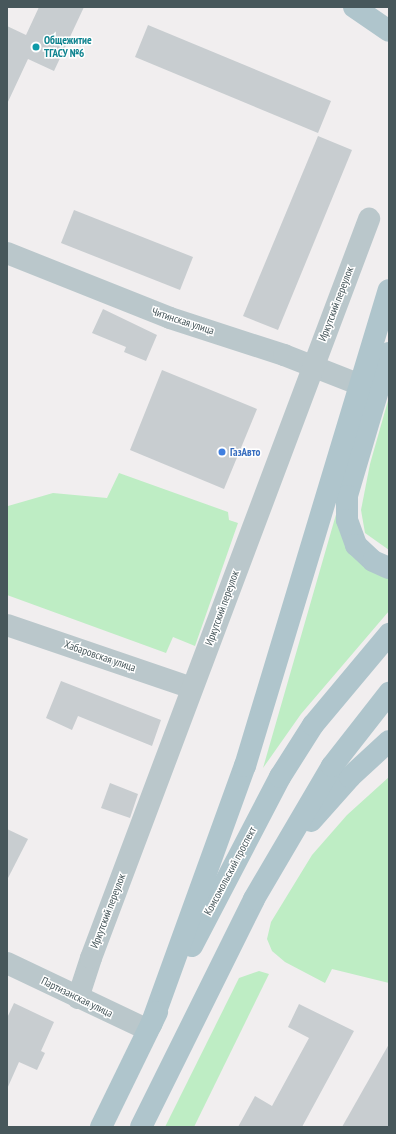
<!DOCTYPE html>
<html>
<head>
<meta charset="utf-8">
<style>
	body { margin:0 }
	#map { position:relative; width:396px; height:1134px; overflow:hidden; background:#f1eeef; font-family:"PT Sans Narrow",sans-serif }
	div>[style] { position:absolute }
	.green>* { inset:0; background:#beedc4 }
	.building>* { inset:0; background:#c8cdd0 }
	.minor>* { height:22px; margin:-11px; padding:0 11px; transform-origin:11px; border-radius:11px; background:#bac7cb }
	.primary>* { height:22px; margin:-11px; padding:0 11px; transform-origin:11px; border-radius:11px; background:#afc5cc }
	.dots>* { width:11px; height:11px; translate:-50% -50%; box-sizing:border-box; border:2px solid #fff; border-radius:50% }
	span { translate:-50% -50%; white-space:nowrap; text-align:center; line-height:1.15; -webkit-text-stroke:3px #fff; paint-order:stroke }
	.culture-label { font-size:11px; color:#0d838f; font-weight:700 }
	.left { translate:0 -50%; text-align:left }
	.street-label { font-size:11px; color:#47575b }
	.shop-label { font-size:11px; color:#366cbe; font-weight:700 }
	.frame { position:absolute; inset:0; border:8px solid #47575b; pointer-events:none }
</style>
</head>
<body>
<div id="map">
	<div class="green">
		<i style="clip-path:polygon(389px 397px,389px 550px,365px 533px,361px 510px,370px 464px)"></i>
		<i style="clip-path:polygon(119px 473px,228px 512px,229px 520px,238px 523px,195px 646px,173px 637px,166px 653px,7px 595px,8px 506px,53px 493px,107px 498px)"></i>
		<i style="clip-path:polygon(337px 511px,389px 576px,389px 611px,301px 714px,263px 768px)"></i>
		<i style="clip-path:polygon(389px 777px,389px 983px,332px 969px,325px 983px,285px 962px,272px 951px,267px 939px,271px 922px,312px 855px,347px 815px)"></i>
		<i style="clip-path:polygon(259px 971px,269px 974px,194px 1127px,165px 1127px,239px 978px)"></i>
	</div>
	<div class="building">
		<i style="clip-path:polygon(39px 7px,84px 7px,54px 71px,28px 59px,7px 104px,7px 26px,26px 35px)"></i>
		<i style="clip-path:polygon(148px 25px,331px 101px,318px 133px,135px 57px)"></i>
		<i style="clip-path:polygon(318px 136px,352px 150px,278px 330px,243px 316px)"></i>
		<i style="clip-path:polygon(74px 210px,193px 257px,180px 290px,61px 243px)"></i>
		<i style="clip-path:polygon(103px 309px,157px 335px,146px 361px,124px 352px,126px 347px,92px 333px)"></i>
		<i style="clip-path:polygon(162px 370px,257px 409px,224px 489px,130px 450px)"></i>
		<i style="clip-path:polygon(61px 681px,161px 720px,152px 746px,78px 716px,72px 730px,46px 718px)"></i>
		<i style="clip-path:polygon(110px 783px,138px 794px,130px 818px,101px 808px)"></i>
		<i style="clip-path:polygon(7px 829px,28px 839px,7px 880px)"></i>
		<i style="clip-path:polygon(14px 1003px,54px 1022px,41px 1051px,45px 1053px,37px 1070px,19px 1062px,7px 1089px,7px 1018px)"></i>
		<i style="clip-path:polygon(299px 1004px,354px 1031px,302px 1127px,238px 1127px,255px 1096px,272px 1106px,309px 1038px,288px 1027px)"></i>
		<i style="clip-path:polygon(389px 1044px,389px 1127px,342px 1127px)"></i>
	</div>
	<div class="minor">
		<i style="left:7px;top:253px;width:175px;rotate:21.7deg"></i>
		<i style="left:170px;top:318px;width:120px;rotate:18deg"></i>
		<i style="left:284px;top:355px;width:99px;rotate:21.4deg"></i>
		<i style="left:7px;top:625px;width:195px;rotate:18.8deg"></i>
		<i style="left:7px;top:963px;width:156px;rotate:25.4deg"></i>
		<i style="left:78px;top:998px;width:42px;rotate:-72deg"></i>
		<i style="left:91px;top:958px;width:790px;rotate:-69.38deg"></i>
	</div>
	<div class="primary">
		<i style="left:354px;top:7px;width:42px;rotate:34.4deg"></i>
		<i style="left:389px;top:353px;width:149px;rotate:106.4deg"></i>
		<i style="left:347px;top:496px;width:24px;rotate:90deg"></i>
		<i style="left:347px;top:520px;width:27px;rotate:70deg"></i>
		<i style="left:356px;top:545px;width:23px;rotate:43deg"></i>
		<i style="left:373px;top:561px;width:17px;rotate:24deg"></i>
		<i style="left:311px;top:821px;width:59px;rotate:-48.4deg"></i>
		<i style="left:350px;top:777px;width:53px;rotate:-42.7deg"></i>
		<i style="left:192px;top:946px;width:191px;rotate:-62.5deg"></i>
		<i style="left:280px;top:777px;width:62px;rotate:-57.6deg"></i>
		<i style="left:313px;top:725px;width:119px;rotate:-50.1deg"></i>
		<i style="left:151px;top:1025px;width:276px;rotate:-70.1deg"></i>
		<i style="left:245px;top:766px;width:497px;rotate:-73.2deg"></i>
		<i style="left:101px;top:1127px;width:128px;rotate:-64deg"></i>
		<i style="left:141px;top:1127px;width:254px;rotate:-63.6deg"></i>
		<i style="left:254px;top:899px;width:154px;rotate:-59.6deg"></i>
		<i style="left:332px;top:766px;width:93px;rotate:-52deg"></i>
	</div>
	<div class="dots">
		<i style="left:36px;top:47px;background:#0f9aa8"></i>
		<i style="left:222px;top:452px;background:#3f7fe0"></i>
	</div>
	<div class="culture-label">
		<span class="left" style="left:44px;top:47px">Общежитие<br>ТГАСУ №6</span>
	</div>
	<div class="street-label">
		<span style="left:336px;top:304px;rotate:-69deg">Иркутский переулок</span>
		<span style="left:183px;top:321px;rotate:18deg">Читинская улица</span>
		<span style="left:222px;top:608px;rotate:-70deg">Иркутский переулок</span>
		<span style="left:100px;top:656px;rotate:19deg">Хабаровская улица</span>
		<span style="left:230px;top:871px;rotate:-62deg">Комсомольский проспект</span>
		<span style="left:108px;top:911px;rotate:-69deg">Иркутский переулок</span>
		<span style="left:77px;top:997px;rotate:26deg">Партизанская улица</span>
	</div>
	<div class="shop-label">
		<span class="left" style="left:230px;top:452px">ГазАвто</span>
	</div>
	<div class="frame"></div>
</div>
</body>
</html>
